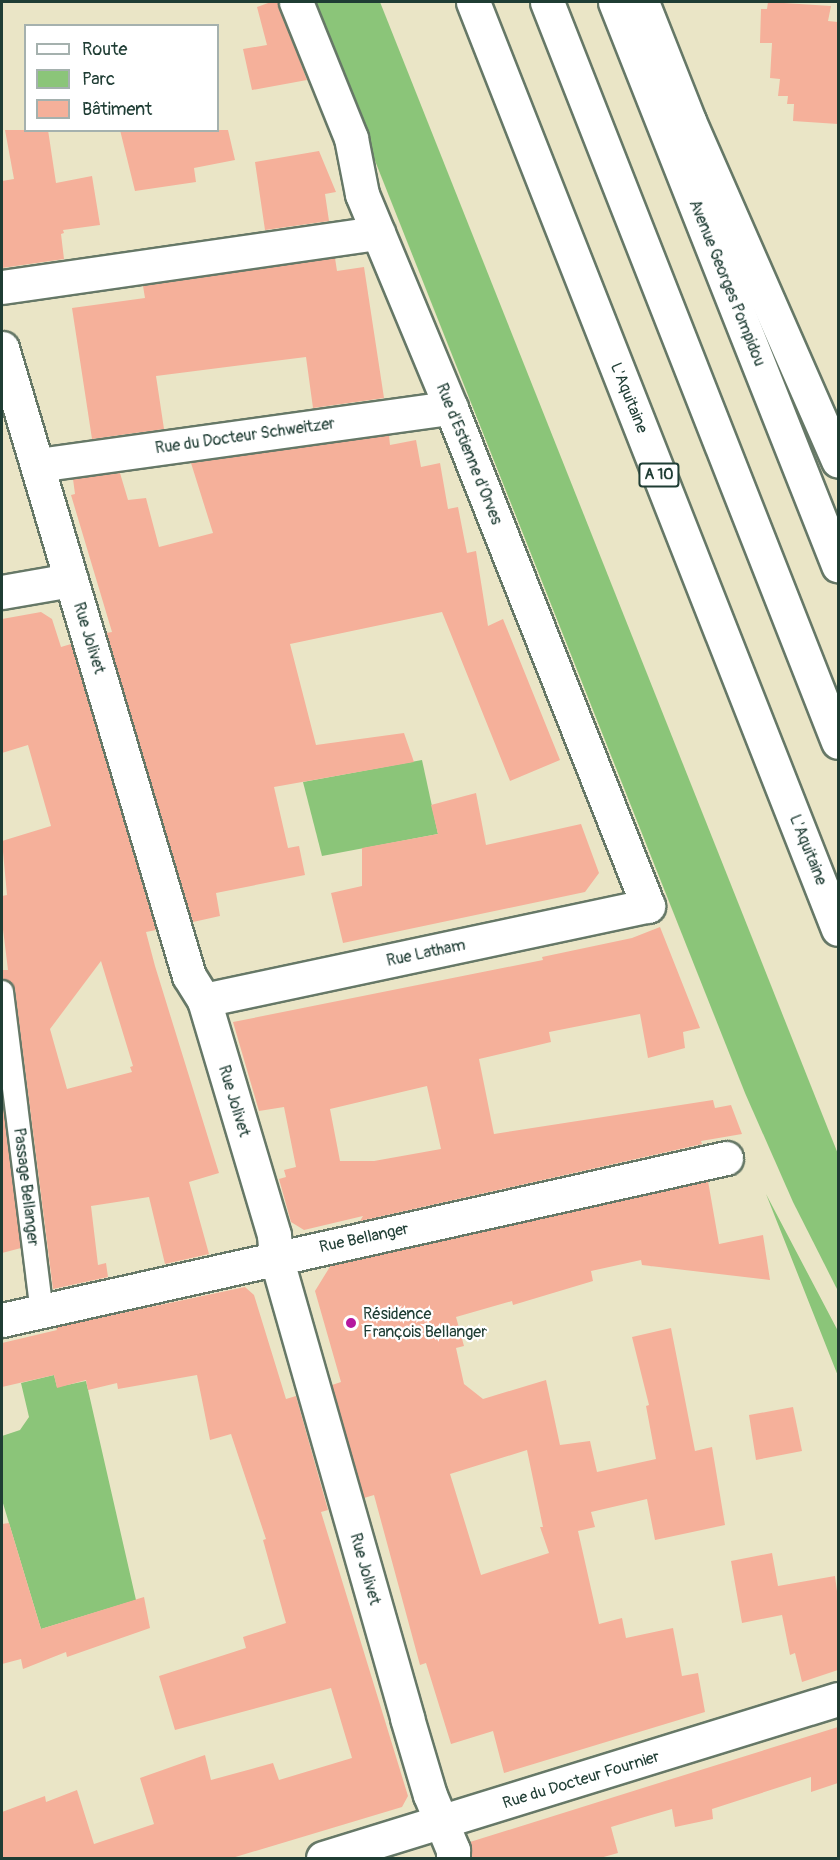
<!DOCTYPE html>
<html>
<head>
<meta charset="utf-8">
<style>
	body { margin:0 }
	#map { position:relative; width:840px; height:1860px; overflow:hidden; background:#eae5c6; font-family:Pangolin,sans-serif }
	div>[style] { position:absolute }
	.green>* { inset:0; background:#8bc579 }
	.building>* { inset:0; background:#f5b09a }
	.roads { filter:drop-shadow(2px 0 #667867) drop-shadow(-2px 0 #667867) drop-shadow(0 2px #667867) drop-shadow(0 -2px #667867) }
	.lane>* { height:22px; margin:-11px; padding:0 11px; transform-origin:11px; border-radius:11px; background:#fff }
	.street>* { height:33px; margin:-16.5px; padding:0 16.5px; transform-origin:16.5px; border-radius:16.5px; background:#fff }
	.secondary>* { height:33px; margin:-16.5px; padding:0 16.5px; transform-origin:16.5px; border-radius:16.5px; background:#fff }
	.primary>* { height:33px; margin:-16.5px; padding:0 16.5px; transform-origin:16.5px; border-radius:16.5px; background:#fff }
	.highway>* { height:33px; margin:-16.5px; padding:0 16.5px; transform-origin:16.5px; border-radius:16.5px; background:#fff }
	.dots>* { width:16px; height:16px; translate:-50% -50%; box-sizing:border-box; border:3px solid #fff; border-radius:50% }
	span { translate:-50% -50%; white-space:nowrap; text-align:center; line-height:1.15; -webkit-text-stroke:4.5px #fff; paint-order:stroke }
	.shield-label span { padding:2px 4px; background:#fff; border:2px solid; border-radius:4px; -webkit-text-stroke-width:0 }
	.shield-label { font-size:15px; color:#1f3d34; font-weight:700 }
	.street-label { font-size:16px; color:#1f3d34 }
	.poi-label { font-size:16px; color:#1f3d34 }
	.left { translate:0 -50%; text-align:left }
	.frame { position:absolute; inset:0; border:3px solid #1f3d34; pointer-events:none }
	.legend { position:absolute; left:24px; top:24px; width:195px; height:108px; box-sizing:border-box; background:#fff; border:2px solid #a5b1ae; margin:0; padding:8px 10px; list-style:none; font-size:18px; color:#1f3d34 }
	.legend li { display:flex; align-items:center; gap:12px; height:30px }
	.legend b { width:30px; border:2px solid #a5b1ae }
</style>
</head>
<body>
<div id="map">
	<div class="green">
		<i style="clip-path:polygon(312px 2px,380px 2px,838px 1154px,838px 1291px,793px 1202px,745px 1093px)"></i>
		<i style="clip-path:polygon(422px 760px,438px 834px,322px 856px,303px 782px)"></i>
		<i style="clip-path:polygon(766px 1194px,838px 1331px,838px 1376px,789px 1252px)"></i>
		<i style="clip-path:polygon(54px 1375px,57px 1387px,86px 1381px,136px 1600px,41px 1629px,2px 1500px,2px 1436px,20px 1430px,29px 1417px,21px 1383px)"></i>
	</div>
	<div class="building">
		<i style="clip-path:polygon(271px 2px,278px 2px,307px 80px,252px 90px,243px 49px,267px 45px,257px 7px)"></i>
		<i style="clip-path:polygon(768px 2px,831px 6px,828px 21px,838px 22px,838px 124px,793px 121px,794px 104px,787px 104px,788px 96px,778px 96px,780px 79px,770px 78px,772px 43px,760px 43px,761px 9px,767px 9px)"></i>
		<i style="clip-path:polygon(5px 130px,48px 130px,56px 183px,92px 176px,100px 225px,63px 230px,64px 233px,61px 234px,64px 259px,2px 268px,2px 181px,14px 179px)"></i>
		<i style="clip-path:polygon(120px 130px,228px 130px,235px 160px,194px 168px,196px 182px,135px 191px)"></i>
		<i style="clip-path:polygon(319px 151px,336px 192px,325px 194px,329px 221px,265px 230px,255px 162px)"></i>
		<i style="clip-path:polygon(335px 258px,337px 271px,364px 267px,384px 398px,313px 408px,306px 357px,156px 376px,164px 429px,92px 439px,72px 308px,145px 298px,143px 286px)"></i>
		<i style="clip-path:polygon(389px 435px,390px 445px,416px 440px,421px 467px,440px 463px,448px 509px,458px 507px,467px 553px,476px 551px,488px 626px,503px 619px,560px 760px,510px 781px,442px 612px,290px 644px,316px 745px,404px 733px,414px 762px,274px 787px,288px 848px,299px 846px,305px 875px,216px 893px,220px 916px,193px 922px,106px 633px,112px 632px,71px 495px,75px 494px,73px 479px,120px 473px,128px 500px,146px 498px,159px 547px,213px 533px,191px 463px)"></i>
		<i style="clip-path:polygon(evenodd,41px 612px,52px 619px,61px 647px,71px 644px,156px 930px,146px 932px,155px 966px,219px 1173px,189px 1182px,209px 1254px,165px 1264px,149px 1197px,91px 1206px,98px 1265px,106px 1263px,108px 1277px,53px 1289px,15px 990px,12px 983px,2px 979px,2px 970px,8px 970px,2px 921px,2px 896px,7px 895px,2px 841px,51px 826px,28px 745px,2px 753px,2px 619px,41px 612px,101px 961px,133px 1066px,130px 1067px,132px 1072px,67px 1089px,50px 1029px,101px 961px)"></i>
		<i style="clip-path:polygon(476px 793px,486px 845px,581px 824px,599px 873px,585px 892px,343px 943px,331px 893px,362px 886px,362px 848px,438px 834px,431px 805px)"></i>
		<i style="clip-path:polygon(evenodd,660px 927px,700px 1028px,683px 1032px,685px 1048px,648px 1058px,640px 1014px,549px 1032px,551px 1042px,479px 1059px,494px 1134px,713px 1100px,715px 1108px,731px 1105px,742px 1134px,701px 1141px,702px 1144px,360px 1221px,363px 1216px,304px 1230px,291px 1222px,279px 1179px,286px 1177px,284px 1170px,296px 1167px,284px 1107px,259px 1111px,233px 1022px,543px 960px,542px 957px,632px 938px,660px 927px,427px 1086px,441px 1149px,374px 1161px,340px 1161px,330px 1109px,427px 1086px)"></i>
		<i style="clip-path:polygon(2px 1097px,21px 1248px,2px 1253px)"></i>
		<i style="clip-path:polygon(evenodd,708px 1181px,719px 1244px,763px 1235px,770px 1280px,642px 1265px,641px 1260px,591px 1271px,593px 1281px,513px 1305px,512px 1301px,456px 1317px,464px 1346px,456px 1348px,464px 1384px,483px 1399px,546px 1380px,560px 1445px,590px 1441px,597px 1472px,656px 1459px,646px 1406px,649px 1405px,632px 1337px,671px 1328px,695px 1451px,712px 1447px,725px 1525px,655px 1540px,647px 1499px,591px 1512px,595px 1527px,578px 1531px,599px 1624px,622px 1618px,626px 1638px,673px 1628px,682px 1676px,698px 1673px,705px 1712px,504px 1773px,493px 1731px,451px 1744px,426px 1663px,420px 1665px,374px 1495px,364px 1498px,332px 1385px,341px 1382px,315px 1291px,331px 1265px,708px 1181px,527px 1450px,543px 1527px,540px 1527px,549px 1553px,481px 1575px,450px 1474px,527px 1450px)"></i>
		<i style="clip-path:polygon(245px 1287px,254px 1295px,286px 1399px,296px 1396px,328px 1510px,321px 1512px,408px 1796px,402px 1807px,232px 1858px,2px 1858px,2px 1812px,45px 1796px,46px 1802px,77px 1790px,94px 1844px,154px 1824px,140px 1778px,205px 1755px,211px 1780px,273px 1763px,279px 1780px,352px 1758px,331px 1688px,175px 1730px,159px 1676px,246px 1648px,243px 1637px,286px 1623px,263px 1540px,266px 1539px,231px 1434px,210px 1440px,197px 1375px,118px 1389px,117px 1383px,88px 1390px,86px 1380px,57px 1388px,54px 1375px,2px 1387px,2px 1343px,57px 1330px,56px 1327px)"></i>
		<i style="clip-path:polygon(793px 1407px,802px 1451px,756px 1460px,749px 1415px)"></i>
		<i style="clip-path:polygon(9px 1523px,41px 1629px,144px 1597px,150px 1628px,67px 1657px,66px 1652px,23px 1669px,21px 1659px,2px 1664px,2px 1524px)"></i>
		<i style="clip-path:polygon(772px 1553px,778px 1586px,835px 1576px,838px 1599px,838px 1670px,802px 1682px,795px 1653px,790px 1655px,782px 1615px,742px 1623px,731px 1561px)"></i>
		<i style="clip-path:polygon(838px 1727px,838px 1783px,811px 1792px,811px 1777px,712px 1809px,713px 1819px,675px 1827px,672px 1809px,641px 1818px,611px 1827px,618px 1853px,600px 1858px,472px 1858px,470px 1842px)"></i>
	</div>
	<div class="roads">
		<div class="lane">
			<i style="left:2px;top:992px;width:321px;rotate:82.9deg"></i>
		</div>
		<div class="street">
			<i style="left:2px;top:287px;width:380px;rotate:-8.2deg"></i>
			<i style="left:38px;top:465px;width:417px;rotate:-7.9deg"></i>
			<i style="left:2px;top:592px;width:70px;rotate:-9.9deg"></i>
			<i style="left:204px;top:1000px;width:454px;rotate:-12deg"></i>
			<i style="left:648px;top:906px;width:536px;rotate:-111.58deg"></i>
			<i style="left:451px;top:408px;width:232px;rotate:-112.6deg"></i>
			<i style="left:362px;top:194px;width:57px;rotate:-101.1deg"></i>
			<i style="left:351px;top:138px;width:147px;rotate:-112deg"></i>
			<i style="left:2px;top:1320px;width:742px;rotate:-12.61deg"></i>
		</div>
		<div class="secondary">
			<i style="left:2px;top:348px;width:655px;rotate:73.42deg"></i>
			<i style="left:189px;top:976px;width:28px;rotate:58deg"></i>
			<i style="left:204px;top:1000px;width:245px;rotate:73.4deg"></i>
			<i style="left:274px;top:1235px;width:22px;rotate:85deg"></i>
			<i style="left:276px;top:1257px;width:479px;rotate:74.1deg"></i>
			<i style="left:407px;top:1718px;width:80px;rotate:73.4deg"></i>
			<i style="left:430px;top:1795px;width:60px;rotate:67.3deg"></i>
			<i style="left:453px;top:1850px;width:8px;rotate:90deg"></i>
			<i style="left:323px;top:1858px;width:539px;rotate:-17.16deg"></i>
		</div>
		<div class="primary">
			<i style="left:615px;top:2px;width:606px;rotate:68.39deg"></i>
			<i style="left:642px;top:2px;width:128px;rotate:68.4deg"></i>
			<i style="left:689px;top:121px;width:371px;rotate:66.3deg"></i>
		</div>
		<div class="highway">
			<i style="left:473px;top:2px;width:996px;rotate:68.51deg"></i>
			<i style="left:547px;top:2px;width:795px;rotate:68.53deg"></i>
		</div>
	</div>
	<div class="dots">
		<i style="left:351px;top:1323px;background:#b5179e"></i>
	</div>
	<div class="shield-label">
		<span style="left:659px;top:475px">A 10</span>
	</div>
	<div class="street-label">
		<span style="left:727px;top:283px;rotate:68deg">Avenue Georges Pompidou</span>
		<span style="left:629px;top:398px;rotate:68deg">L'Aquitaine</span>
		<span style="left:245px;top:436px;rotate:-8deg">Rue du Docteur Schweitzer</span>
		<span style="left:469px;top:454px;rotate:68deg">Rue d'Estienne d'Orves</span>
		<span style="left:89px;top:638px;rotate:73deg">Rue Jolivet</span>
		<span style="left:808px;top:850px;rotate:68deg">L'Aquitaine</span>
		<span style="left:426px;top:953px;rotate:-12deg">Rue Latham</span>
		<span style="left:234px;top:1101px;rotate:73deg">Rue Jolivet</span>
		<span style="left:26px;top:1187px;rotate:83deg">Passage Bellanger</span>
		<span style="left:364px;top:1238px;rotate:-12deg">Rue Bellanger</span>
		<span style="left:365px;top:1569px;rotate:74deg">Rue Jolivet</span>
		<span style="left:581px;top:1780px;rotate:-17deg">Rue du Docteur Fournier</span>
	</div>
	<div class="poi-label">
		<span class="left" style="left:363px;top:1323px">Résidence<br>François Bellanger</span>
	</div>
	<div class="frame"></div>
	<ul class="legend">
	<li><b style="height:8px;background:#fff"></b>Route</li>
	<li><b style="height:16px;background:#8bc579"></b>Parc</li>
	<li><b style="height:16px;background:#f5b09a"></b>Bâtiment</li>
	</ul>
</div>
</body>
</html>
